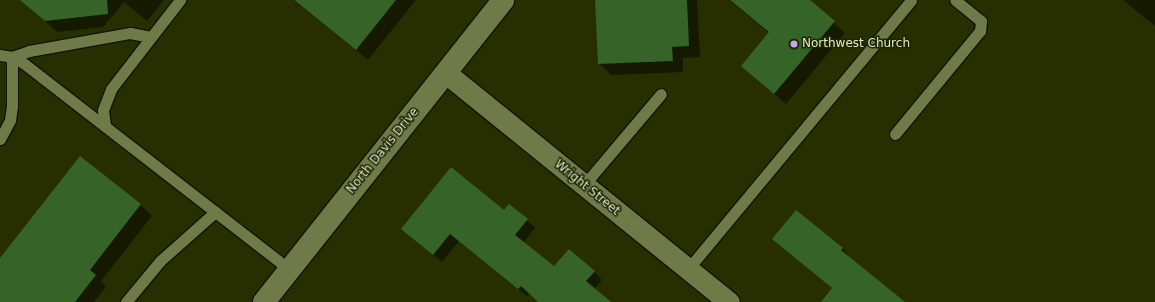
<!DOCTYPE html>
<html>
<head>
<meta charset="utf-8">
<style>
	body { margin:0 }
	#map { position:relative; width:1155px; height:302px; overflow:hidden; background:#272f00; font-family:"DejaVu Sans",sans-serif }
	div>[style] { position:absolute }
	.shadow>* { inset:0; background:#0007 }
	.building>* { inset:0; background:#356328 }
	.roads { filter:drop-shadow(1px 0 #111600) drop-shadow(-1px 0 #111600) drop-shadow(0 1px #111600) drop-shadow(0 -1px #111600) }
	.lane>* { height:11px; margin:-5.5px; padding:0 5.5px; transform-origin:5.5px; border-radius:5.5px; background:#6f7a49 }
	.street>* { height:21px; margin:-10.5px; padding:0 10.5px; transform-origin:10.5px; border-radius:10.5px; background:#6f7a49 }
	.secondary>* { height:22px; margin:-11px; padding:0 11px; transform-origin:11px; border-radius:11px; background:#6f7a49 }
	.dots>* { width:11px; height:11px; translate:-50% -50%; box-sizing:border-box; border:2px solid #1e2501; border-radius:50% }
	span { translate:-50% -50%; white-space:nowrap; text-align:center; line-height:1.15; -webkit-text-stroke:3px #1e2501; paint-order:stroke }
	.poi-label { font-size:12px; color:#e1e8ce }
	.left { translate:0 -50%; text-align:left }
	.street-label { font-size:12px; color:#e1e8ce }
</style>
</head>
<body>
<div id="map">
	<div class="shadow">
		<i style="clip-path:polygon(26px 0,164px 0,147px 21px,124px 2px,103px 27px,57px 32px,24px 2px)"></i>
		<i style="clip-path:polygon(293px 0,416px 0,368px 60px)"></i>
		<i style="clip-path:polygon(596px 0,697px 0,700px 57px,683px 58px,683px 72px,611px 75px,599px 63px)"></i>
		<i style="clip-path:polygon(729px 0,808px 0,845px 33px,786px 104px,742px 65px,769px 33px)"></i>
		<i style="clip-path:polygon(1123px 0,1155px 0,1155px 26px)"></i>
		<i style="clip-path:polygon(80px 157px,141px 205px,152px 216px,101px 281px,106px 287px,94px 302px,0 302px,0 260px)"></i>
		<i style="clip-path:polygon(504px 211px,527px 220px,535px 228px,523px 243px,554px 268px,594px 272px,602px 280px,594px 289px,609px 302px,539px 302px,529px 294px,527px 296px,459px 241px,442px 262px,402px 229px)"></i>
		<i style="clip-path:polygon(796px 211px,843px 249px,850px 257px,849px 258px,903px 302px,837px 302px,833px 289px,773px 239px)"></i>
	</div>
	<div class="building">
		<i style="clip-path:polygon(20px 0,107px 0,108px 14px,45px 21px)"></i>
		<i style="clip-path:polygon(294px 0,396px 0,356px 50px)"></i>
		<i style="clip-path:polygon(595px 0,687px 0,689px 46px,672px 47px,673px 61px,598px 64px)"></i>
		<i style="clip-path:polygon(730px 0,810px 0,835px 21px,774px 94px,741px 66px,769px 32px)"></i>
		<i style="clip-path:polygon(80px 156px,141px 204px,90px 270px,96px 275px,75px 302px,0 302px,0 258px)"></i>
		<i style="clip-path:polygon(451px 167px,504px 210px,509px 204px,528px 219px,515px 235px,554px 266px,569px 249px,595px 271px,586px 281px,611px 302px,538px 302px,521px 286px,518px 289px,450px 234px,433px 255px,401px 229px)"></i>
		<i style="clip-path:polygon(796px 210px,843px 248px,841px 250px,905px 302px,821px 302px,832px 288px,772px 239px)"></i>
	</div>
	<div class="roads">
		<div class="lane">
			<i style="left:0;top:55px;width:12px;rotate:9deg"></i>
			<i style="left:12px;top:57px;width:11px;rotate:27deg"></i>
			<i style="left:22px;top:62px;width:338px;rotate:37.8deg"></i>
			<i style="left:12px;top:57px;width:18px;rotate:-19deg"></i>
			<i style="left:29px;top:51px;width:103px;rotate:-10.1deg"></i>
			<i style="left:130px;top:33px;width:21px;rotate:11deg"></i>
			<i style="left:105px;top:125px;width:15px;rotate:-98deg"></i>
			<i style="left:103px;top:110px;width:22px;rotate:-69deg"></i>
			<i style="left:111px;top:89px;width:113px;rotate:-52.2deg"></i>
			<i style="left:895px;top:134px;width:134px;rotate:-50.5deg"></i>
			<i style="left:980px;top:31px;width:10px;rotate:-84deg"></i>
			<i style="left:981px;top:21px;width:33px;rotate:-141deg"></i>
			<i style="left:0;top:139px;width:21px;rotate:-62deg"></i>
			<i style="left:10px;top:120px;width:14px;rotate:-82deg"></i>
			<i style="left:12px;top:106px;width:49px;rotate:-90deg"></i>
			<i style="left:584px;top:185px;width:119px;rotate:-49.8deg"></i>
			<i style="left:688px;top:269px;width:349px;rotate:-50.3deg"></i>
			<i style="left:126px;top:302px;width:53px;rotate:-50.3deg"></i>
			<i style="left:160px;top:261px;width:74px;rotate:-41.7deg"></i>
		</div>
		<div class="street">
			<i style="left:446px;top:73px;width:364px;rotate:39deg"></i>
		</div>
		<div class="secondary">
			<i style="left:264px;top:302px;width:385px;rotate:-51.6deg"></i>
		</div>
	</div>
	<div class="dots">
		<i style="left:794px;top:44px;background:#c1a8f3"></i>
	</div>
	<div class="poi-label">
		<span class="left" style="left:802px;top:44px">Northwest Church</span>
	</div>
	<div class="street-label">
		<span style="left:383px;top:151px;rotate:-51deg">North Davis Drive</span>
		<span style="left:587px;top:188px;rotate:39deg">Wright Street</span>
	</div>
</div>
</body>
</html>
